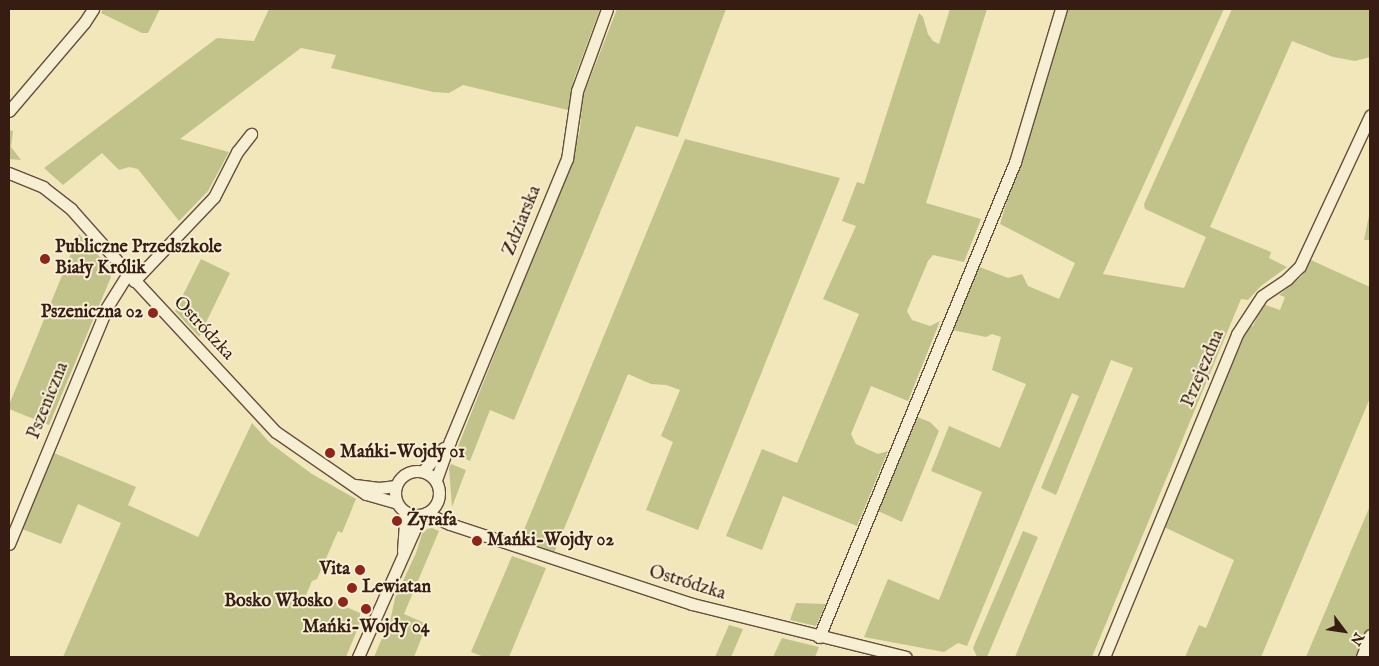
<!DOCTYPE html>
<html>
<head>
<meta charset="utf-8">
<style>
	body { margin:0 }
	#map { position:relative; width:1379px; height:666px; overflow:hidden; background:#f2e6bb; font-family:"IM FELL English",serif }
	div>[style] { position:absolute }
	.green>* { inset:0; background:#c2c38b }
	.roads { filter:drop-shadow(1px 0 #654e3d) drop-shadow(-1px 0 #654e3d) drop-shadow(0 1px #654e3d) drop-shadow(0 -1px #654e3d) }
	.minor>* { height:11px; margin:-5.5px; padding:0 5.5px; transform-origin:5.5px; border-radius:5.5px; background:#f7efd3 }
	.minor>.ring { margin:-5.5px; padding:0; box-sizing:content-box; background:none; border:11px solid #f7efd3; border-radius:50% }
	.dots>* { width:14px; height:14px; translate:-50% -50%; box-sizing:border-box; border:2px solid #f7efd3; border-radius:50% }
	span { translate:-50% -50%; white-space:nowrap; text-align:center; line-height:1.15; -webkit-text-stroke:4px #f7efd3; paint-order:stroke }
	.street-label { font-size:18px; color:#361c13 }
	.poi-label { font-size:18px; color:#361c13; font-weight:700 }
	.left { translate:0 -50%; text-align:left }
	.right { translate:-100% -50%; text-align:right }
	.frame { position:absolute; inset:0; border:10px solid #361c13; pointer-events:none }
	.north { position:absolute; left:1319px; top:606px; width:50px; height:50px; -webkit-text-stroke:4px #f7efd3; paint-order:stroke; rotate:121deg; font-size:14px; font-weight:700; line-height:20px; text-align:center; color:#361c13 }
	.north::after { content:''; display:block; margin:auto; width:18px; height:22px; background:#361c13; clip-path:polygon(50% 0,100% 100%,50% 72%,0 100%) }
</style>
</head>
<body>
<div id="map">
	<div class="green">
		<i style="clip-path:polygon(103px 9px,160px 9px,148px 33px,142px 33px,101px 13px)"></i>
		<i style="clip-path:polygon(269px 9px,600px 9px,574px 79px,568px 110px,463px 85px,449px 93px,433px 92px,331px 68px,336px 55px,301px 48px,180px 139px,229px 152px,208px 191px,179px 221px,138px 169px,129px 167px,119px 170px,102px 153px,63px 185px,44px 168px,217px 38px,254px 41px)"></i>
		<i style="clip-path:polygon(617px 9px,726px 9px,678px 137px,636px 126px,514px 420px,490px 410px,470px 461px,455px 454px,573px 157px,580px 129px,583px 96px)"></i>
		<i style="clip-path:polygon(950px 9px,987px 9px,926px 203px,981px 219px,964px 262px,933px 255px,928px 261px,907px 311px,912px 320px,930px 326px,940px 321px,908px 401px,871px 386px,851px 434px,856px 444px,878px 454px,888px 451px,857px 526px,783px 496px,762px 550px,726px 536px,762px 449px,797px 463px,859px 314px,823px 299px,856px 226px,842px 221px,857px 182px,864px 184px,919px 13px,923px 17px,928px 34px,933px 41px,939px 44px)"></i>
		<i style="clip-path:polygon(1065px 9px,1224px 9px,1103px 274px,1184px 288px,1206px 237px,1145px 209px,1144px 204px,1232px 9px,1370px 9px,1370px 59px,1370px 57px,1355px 61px,1333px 57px,1292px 41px,1210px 227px,1271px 252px,1269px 258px,1287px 267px,1261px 286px,1248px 300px,1241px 299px,1092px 657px,1015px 657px,1133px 368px,1111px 360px,1056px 495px,1041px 488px,1079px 396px,1072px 393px,967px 646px,958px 643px,944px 652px,864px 637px,888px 579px,939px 600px,982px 492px,931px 471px,949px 426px,1000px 448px,1026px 384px,992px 370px,1001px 337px,992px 334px,986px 337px,952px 330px,977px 266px,1008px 278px,1022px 274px,1028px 286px,1059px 299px,1075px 263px,1000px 224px)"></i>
		<i style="clip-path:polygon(9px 130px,13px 131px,11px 147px,21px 160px,9px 159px)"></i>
		<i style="clip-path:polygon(685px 139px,840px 178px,698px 530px,646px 510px,673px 442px,661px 436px,680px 390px,666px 385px,651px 384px,628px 374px,554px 553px,519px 542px)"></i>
		<i style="clip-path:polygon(1370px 211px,1370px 240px,1364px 240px)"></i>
		<i style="clip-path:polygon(79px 234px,109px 267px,111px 277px,49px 425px,9px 409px,9px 405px)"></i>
		<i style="clip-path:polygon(201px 259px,230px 273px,199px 337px,175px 311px)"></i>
		<i style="clip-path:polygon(1311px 260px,1370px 287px,1370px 398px,1261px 657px,1185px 657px,1199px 625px,1206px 628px,1234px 560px,1164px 527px,1248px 327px,1253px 326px,1263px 304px,1280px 310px,1285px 297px,1279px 295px,1302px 276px)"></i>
		<i style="clip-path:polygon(917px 417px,930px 422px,939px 431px,902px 522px,878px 511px)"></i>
		<i style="clip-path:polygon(252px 423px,270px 443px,293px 460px,312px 474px,356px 499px,342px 533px,338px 531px,317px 579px,312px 581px,306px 595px,325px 604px,328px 599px,360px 613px,360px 623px,346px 657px,63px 657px,121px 523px,78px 504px,61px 544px,22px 529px,54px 453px,136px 487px,128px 505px,198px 537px)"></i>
		<i style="clip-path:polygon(451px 464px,466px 470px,452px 507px,449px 468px)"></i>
		<i style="clip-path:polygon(1370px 506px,1370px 626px,1357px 657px,1306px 657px)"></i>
		<i style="clip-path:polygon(432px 528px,439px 531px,404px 614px,427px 624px,414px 657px,374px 657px,391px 617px,395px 598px,416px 553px,422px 534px,427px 529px)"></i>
		<i style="clip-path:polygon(1023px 531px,1038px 537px,987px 657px,977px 657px,973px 648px)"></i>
		<i style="clip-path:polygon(512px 556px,546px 568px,509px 657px,484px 657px,471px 652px)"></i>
		<i style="clip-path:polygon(796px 603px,826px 604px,816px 626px,790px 620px)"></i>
		<i style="clip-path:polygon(729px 625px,743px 629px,731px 657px,715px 657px)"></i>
		<i style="clip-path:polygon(782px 638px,819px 647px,815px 657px,773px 657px)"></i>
	</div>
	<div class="roads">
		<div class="minor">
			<i style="left:9px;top:111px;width:116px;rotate:-49.6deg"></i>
			<i style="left:84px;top:23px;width:17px;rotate:-57deg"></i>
			<i style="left:9px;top:173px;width:37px;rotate:22deg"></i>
			<i style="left:43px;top:187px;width:36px;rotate:38deg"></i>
			<i style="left:71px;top:209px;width:86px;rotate:48.3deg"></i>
			<i style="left:128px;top:273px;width:217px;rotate:47.1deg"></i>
			<i style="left:276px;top:432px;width:109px;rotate:34.6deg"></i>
			<i style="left:366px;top:494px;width:32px;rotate:16deg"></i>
			<i style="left:134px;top:281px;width:116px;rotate:-46.4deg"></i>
			<i style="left:214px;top:197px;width:51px;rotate:-62.9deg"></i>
			<i style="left:237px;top:152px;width:23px;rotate:-52deg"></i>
			<i class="ring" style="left:395px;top:471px;width:33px;height:33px"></i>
			<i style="left:423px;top:471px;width:31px;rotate:-48deg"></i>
			<i style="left:436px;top:480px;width:41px;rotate:-70.3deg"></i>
			<i style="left:450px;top:441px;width:305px;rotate:-67.5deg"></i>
			<i style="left:567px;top:159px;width:69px;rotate:-81.6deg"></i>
			<i style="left:577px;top:91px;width:87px;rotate:-69.9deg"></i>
			<i style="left:355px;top:485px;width:24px;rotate:7deg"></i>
			<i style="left:379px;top:488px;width:17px;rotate:-7deg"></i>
			<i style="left:426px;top:513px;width:26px;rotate:25deg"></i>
			<i style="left:450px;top:524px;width:255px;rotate:18.3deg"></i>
			<i style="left:692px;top:604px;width:220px;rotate:13.9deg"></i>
			<i style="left:9px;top:544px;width:256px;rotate:-67.5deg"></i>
			<i style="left:107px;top:307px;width:40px;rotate:-58deg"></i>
			<i style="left:403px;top:551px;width:39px;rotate:-86deg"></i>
			<i style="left:819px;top:637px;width:514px;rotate:-67.58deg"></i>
			<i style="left:1015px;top:162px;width:160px;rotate:-73.3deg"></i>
			<i style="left:358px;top:657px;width:155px;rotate:-66.1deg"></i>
			<i style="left:1104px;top:657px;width:349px;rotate:-67.6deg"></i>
			<i style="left:1237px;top:334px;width:45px;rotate:-56.7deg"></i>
			<i style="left:1262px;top:296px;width:30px;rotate:-34deg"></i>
			<i style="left:1287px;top:279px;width:18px;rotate:-45deg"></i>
			<i style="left:1300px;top:266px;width:166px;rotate:-65deg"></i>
			<i style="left:1362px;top:657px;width:23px;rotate:-70deg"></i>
		</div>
	</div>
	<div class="dots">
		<i style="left:45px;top:259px;background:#8f2418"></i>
		<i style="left:153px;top:313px;background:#8f2418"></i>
		<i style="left:330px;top:453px;background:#8f2418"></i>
		<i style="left:397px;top:521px;background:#8f2418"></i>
		<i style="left:477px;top:541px;background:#8f2418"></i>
		<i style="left:360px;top:570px;background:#8f2418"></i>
		<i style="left:352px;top:588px;background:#8f2418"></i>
		<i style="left:343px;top:602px;background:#8f2418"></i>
		<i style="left:366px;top:609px;background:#8f2418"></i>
	</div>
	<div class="street-label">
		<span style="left:523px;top:221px;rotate:-68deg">Zdziarska</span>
		<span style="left:203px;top:329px;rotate:47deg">Ostródzka</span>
		<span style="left:1204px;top:369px;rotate:-67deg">Przejezdna</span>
		<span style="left:49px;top:401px;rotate:-68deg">Pszeniczna</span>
		<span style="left:687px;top:584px;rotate:17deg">Ostródzka</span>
	</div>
	<div class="poi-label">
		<span class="left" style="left:55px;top:259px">Publiczne Przedszkole<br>Biały Królik</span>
		<span class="right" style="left:143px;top:313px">Pszeniczna 02</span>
		<span class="left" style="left:340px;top:453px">Mańki-Wojdy 01</span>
		<span class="left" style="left:407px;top:521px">Żyrafa</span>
		<span class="left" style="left:487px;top:541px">Mańki-Wojdy 02</span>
		<span class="right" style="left:350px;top:570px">Vita</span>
		<span class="left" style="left:362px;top:588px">Lewiatan</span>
		<span class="right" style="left:333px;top:602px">Bosko Włosko</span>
		<span style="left:366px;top:628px">Mańki-Wojdy 04</span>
	</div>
	<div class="frame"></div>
	<div class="north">N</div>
</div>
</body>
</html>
